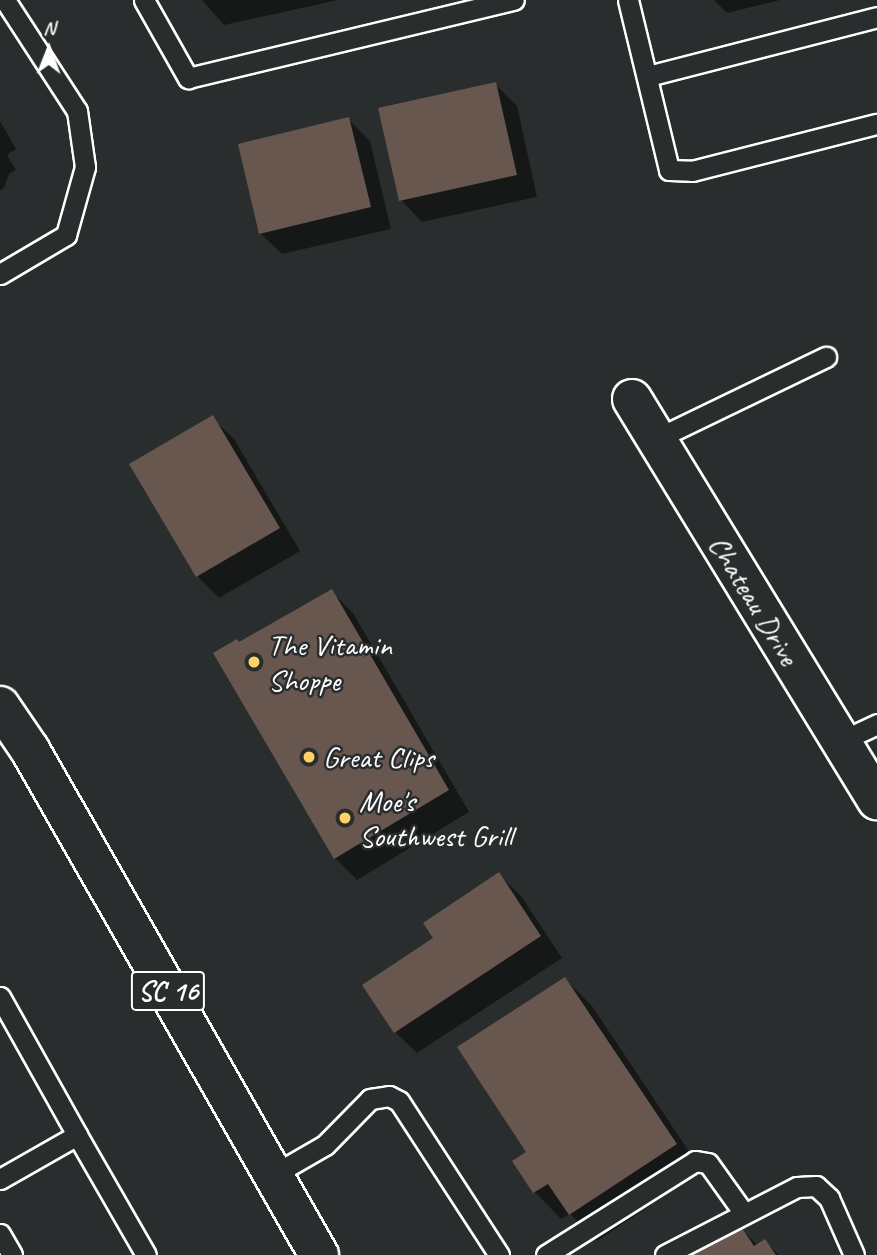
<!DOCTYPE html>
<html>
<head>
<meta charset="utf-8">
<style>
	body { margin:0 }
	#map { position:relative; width:877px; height:1255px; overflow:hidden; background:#2a2d2e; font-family:Caveat,sans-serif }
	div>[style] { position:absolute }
	.shadow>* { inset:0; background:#0007 }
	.building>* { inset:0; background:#67574f }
	.roads { filter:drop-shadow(2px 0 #fff) drop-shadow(-2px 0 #fff) drop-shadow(0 2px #fff) drop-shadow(0 -2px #fff) }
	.service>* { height:19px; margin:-9.5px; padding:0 9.5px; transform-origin:9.5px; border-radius:9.5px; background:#2a2d2e }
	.minor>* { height:38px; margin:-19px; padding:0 19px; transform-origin:19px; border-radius:19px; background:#2a2d2e }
	.primary>* { height:38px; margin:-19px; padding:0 19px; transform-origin:19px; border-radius:19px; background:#2a2d2e }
	.dots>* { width:19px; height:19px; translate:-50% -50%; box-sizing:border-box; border:4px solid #2a2d2e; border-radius:50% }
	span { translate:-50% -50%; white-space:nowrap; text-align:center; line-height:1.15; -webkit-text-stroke:5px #2a2d2e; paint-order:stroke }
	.shield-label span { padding:2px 5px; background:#2a2d2e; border:2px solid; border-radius:5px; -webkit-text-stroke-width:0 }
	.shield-label { font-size:28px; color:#fff; font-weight:700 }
	.street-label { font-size:30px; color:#fff }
	.poi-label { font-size:30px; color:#fff }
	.left { translate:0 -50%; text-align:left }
	.north { position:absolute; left:14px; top:14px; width:70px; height:70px; -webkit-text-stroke:5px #2a2d2e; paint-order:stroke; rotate:1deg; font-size:19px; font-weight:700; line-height:28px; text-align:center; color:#fff }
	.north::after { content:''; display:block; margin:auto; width:24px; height:32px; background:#fff; clip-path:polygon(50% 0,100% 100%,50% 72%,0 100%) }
</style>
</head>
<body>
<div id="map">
	<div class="shadow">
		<i style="clip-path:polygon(202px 0,338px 0,224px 25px)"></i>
		<i style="clip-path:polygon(714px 0,780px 0,727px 13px)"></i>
		<i style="clip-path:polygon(495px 84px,517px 106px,537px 197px,422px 222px,401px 200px)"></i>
		<i style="clip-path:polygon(348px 119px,370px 141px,391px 229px,282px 254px,260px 233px)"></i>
		<i style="clip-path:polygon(0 121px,16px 149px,7px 155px,16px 170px,9px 174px,4px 188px,0 190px)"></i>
		<i style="clip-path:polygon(212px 418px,234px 439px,300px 551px,219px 598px,197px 576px)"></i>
		<i style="clip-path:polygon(331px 591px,353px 613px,469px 812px,357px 880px,335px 858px,216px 654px,240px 644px)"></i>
		<i style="clip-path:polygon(499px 875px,521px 896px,562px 958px,417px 1053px,395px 1032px,436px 939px)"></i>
		<i style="clip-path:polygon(565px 979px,592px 1006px,702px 1171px,597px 1241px,570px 1214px,561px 1219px,535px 1192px,514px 1162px,529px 1153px)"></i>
		<i style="clip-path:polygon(740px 1227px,758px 1246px,765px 1241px,779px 1255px,697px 1255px)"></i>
	</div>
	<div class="building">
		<i style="clip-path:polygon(496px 82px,517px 175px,399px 201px,378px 108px)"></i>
		<i style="clip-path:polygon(349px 117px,371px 207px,259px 234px,238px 144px)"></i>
		<i style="clip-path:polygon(213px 415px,280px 528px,196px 577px,129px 464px)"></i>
		<i style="clip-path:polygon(332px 589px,449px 790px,334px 859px,213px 653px,237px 639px,239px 642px)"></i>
		<i style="clip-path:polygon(499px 872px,541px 936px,394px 1033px,362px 985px,433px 938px,423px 923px)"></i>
		<i style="clip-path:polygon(565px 977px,677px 1144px,569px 1215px,548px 1184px,533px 1193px,512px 1161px,526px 1152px,457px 1047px)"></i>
		<i style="clip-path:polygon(740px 1225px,754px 1246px,765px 1239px,776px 1255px,693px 1255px)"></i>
	</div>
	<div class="roads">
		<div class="service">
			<i style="left:144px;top:0;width:90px;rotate:60.6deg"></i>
			<i style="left:188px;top:78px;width:335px;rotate:-13.5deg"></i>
			<i style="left:628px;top:0;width:175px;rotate:76.4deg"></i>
			<i style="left:669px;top:170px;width:23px;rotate:2deg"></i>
			<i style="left:692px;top:171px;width:191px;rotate:-14.3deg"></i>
			<i style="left:648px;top:76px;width:236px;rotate:-14.4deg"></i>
			<i style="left:0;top:274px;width:77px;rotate:-30.6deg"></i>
			<i style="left:66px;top:235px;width:71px;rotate:-74.4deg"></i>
			<i style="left:85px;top:167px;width:57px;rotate:-98.1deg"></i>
			<i style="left:77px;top:111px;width:132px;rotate:-123deg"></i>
			<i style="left:656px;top:439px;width:189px;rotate:-25.8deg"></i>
			<i style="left:841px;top:741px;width:40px;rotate:-25deg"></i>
			<i style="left:0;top:997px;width:158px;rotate:60.8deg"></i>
			<i style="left:273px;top:1175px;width:60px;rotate:-30deg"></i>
			<i style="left:325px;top:1145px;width:64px;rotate:-45.6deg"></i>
			<i style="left:370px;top:1099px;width:19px;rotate:-9deg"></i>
			<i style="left:389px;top:1096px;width:11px;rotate:27deg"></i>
			<i style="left:399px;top:1101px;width:184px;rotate:57deg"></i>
			<i style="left:0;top:1179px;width:89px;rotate:-29.7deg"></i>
			<i style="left:77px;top:1135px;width:138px;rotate:60.1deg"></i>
			<i style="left:0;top:1234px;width:24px;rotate:60deg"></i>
			<i style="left:546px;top:1255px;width:176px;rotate:-32.2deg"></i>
			<i style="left:695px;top:1161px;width:13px;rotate:9deg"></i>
			<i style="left:708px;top:1163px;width:60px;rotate:54.5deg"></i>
			<i style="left:665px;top:1255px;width:148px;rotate:-27.3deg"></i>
			<i style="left:797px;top:1187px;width:19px;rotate:-3deg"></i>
			<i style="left:816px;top:1186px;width:18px;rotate:43deg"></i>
			<i style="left:829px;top:1198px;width:62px;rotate:66.3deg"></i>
		</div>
		<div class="minor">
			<i style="left:632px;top:399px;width:470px;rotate:58.6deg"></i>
		</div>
		<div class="primary">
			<i style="left:0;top:706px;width:53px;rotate:55.7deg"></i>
			<i style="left:30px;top:750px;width:582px;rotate:60.22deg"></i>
		</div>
	</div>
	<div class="dots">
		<i style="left:254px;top:662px;background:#ffd166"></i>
		<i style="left:309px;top:757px;background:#ffd166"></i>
		<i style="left:345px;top:818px;background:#ffd166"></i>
	</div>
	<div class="shield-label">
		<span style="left:168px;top:991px">SC 16</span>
	</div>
	<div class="street-label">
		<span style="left:754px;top:600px;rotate:59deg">Chateau Drive</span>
	</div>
	<div class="poi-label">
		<span class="left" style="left:268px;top:662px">The Vitamin<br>Shoppe</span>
		<span class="left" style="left:323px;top:757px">Great Clips</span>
		<span class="left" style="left:359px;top:818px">Moe's<br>Southwest Grill</span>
	</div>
	<div class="north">N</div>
</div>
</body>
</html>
